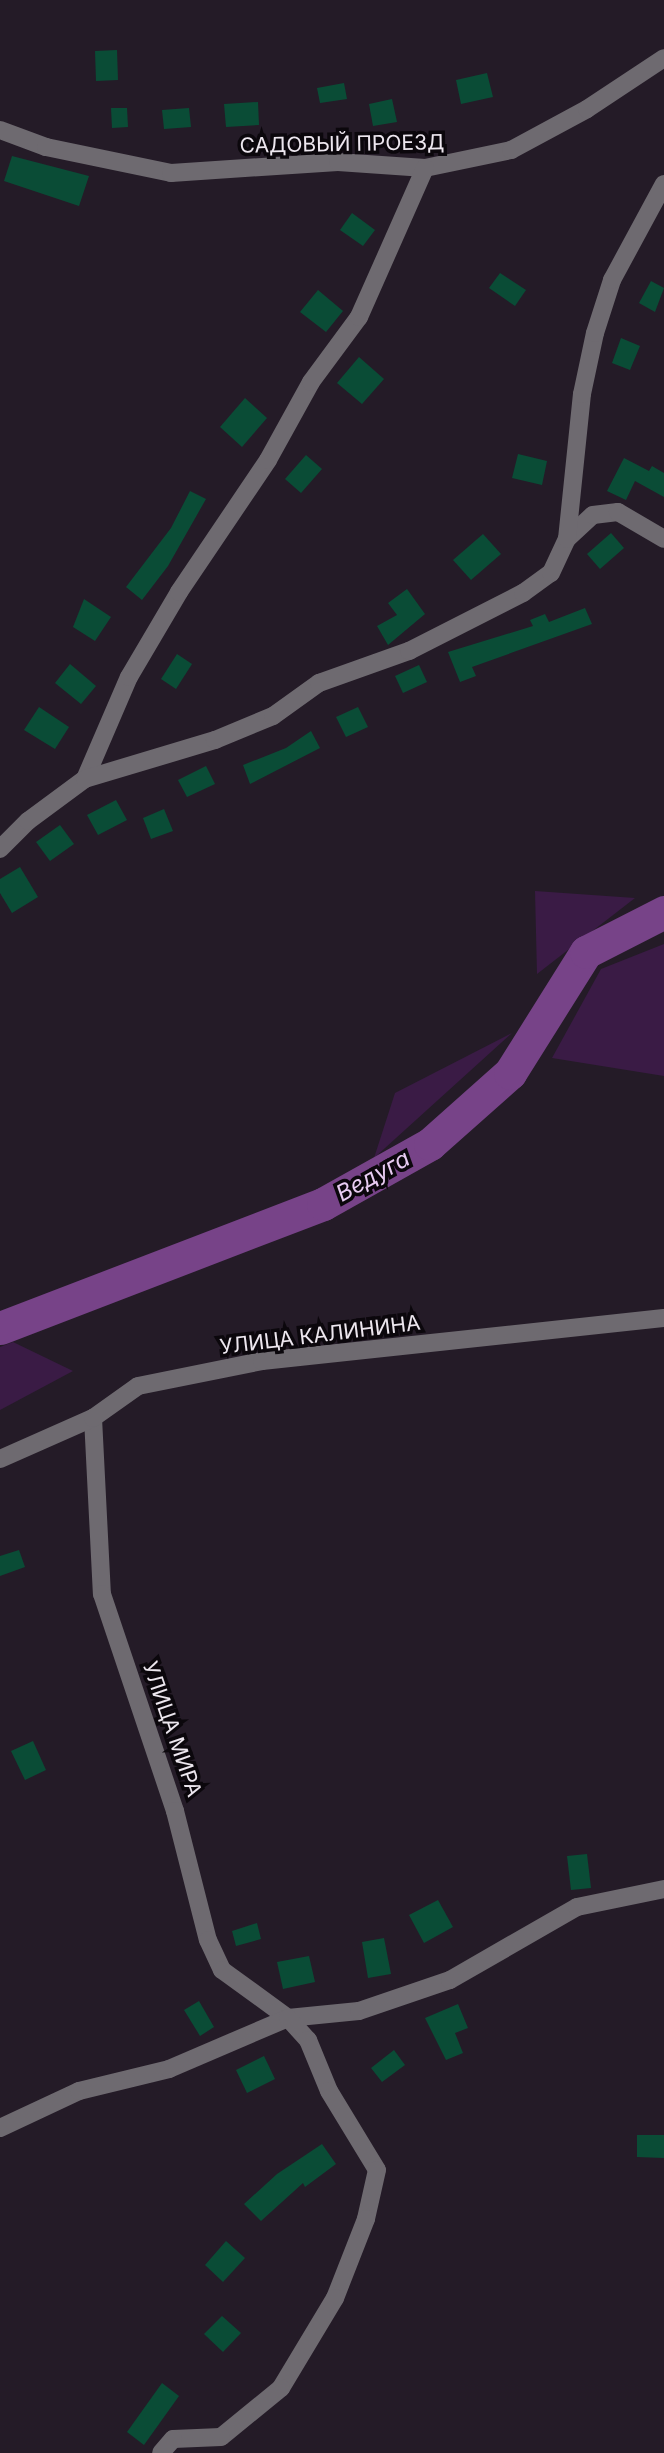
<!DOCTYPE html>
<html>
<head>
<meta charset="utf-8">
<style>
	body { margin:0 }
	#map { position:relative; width:664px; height:2453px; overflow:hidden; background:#241b27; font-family:Inter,sans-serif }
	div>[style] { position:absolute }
	.green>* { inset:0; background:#3a1b45 }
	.river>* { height:33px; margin:-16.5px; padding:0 16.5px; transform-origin:16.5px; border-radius:16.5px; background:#774388 }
	.building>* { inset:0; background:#0a4c36 }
	.minor>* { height:18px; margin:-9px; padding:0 9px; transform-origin:9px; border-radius:9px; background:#6e6a70 }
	span { translate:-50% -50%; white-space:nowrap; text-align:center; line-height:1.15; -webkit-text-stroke:7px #0b070c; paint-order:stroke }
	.street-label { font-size:21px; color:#ede7ef }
	.water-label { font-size:23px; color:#e8ccf2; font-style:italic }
</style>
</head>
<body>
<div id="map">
	<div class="green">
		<i style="clip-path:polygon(535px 891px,635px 898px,537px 974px)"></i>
		<i style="clip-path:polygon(664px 944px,664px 1076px,552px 1058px,601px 969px)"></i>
		<i style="clip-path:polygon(512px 1033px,374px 1158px,395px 1093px)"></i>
		<i style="clip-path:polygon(13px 1342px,73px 1371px,0 1410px,0 1347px)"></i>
	</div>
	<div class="river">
		<i style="left:0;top:1328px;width:346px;rotate:-21deg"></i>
		<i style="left:323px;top:1204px;width:123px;rotate:-29.3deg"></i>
		<i style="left:430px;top:1144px;width:107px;rotate:-41.6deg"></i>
		<i style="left:510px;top:1073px;width:143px;rotate:-57.9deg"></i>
		<i style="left:586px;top:952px;width:88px;rotate:-27.1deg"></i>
	</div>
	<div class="building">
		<i style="clip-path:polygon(117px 50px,118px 80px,96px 81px,95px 51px)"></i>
		<i style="clip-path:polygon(487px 73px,493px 97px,461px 104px,456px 80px)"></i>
		<i style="clip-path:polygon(344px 83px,347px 99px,320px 103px,317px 88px)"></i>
		<i style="clip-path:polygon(392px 99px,397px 122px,373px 126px,369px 104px)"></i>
		<i style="clip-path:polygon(258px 102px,259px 125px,226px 127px,224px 104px)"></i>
		<i style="clip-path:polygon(111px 108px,127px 108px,128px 127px,112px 128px)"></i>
		<i style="clip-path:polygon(189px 108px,191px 127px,164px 129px,162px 110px)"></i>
		<i style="clip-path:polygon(12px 156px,89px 176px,79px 206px,4px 181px)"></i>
		<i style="clip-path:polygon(352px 213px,375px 230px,363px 246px,340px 230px)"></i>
		<i style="clip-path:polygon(500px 273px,526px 290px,515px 306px,489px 288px)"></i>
		<i style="clip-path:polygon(651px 281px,664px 288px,655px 312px,639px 303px)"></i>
		<i style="clip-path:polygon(318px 290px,343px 311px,326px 332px,300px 312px)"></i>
		<i style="clip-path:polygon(621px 338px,640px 346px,630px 370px,612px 363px)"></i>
		<i style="clip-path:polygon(359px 357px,384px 379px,362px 404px,337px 383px)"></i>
		<i style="clip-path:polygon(245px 398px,267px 418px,242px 447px,220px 427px)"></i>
		<i style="clip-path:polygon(518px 454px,547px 461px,542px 485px,512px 478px)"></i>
		<i style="clip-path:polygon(306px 455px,322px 469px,301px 493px,285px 479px)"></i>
		<i style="clip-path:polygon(624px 458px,649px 471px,652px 466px,664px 473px,664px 497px,635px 481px,626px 500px,607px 491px)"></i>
		<i style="clip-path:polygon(190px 491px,206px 499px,168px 566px,142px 600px,126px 587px,171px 528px)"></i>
		<i style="clip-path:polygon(611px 533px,624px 548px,600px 569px,587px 554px)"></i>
		<i style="clip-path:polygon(483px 534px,501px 554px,471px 580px,453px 560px)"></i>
		<i style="clip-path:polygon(407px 589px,425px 614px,388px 645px,377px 626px,397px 615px,388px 603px)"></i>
		<i style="clip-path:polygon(84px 599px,111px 617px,95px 641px,73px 627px)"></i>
		<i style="clip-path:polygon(585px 608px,592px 624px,472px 667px,476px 676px,460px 682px,448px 652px,533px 626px,530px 620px,545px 614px,549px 622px)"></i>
		<i style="clip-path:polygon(177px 654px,192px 664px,176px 689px,161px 679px)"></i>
		<i style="clip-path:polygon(70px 664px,96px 686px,81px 704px,55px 683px)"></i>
		<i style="clip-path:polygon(419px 665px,427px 682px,403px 693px,395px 676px)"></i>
		<i style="clip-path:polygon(39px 707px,69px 727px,55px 749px,24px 730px)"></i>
		<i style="clip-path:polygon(358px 707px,368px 727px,346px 737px,336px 717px)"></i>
		<i style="clip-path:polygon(311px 731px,320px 748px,250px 784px,243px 765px,286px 748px)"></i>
		<i style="clip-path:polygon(206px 766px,215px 784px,187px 797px,178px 780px)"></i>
		<i style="clip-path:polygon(116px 800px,127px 820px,98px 835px,87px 815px)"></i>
		<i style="clip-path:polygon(164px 809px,173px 831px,151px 839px,143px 818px)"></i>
		<i style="clip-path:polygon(60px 825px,74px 844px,50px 861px,36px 842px)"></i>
		<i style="clip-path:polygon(20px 867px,38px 897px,12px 913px,0 893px,0 879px)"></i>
		<i style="clip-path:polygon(19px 1550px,25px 1567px,0 1576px,0 1556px)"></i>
		<i style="clip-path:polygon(33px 1741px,46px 1770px,25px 1780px,11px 1751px)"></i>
		<i style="clip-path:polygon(587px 1854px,591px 1888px,571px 1890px,567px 1856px)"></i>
		<i style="clip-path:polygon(438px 1900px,453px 1927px,424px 1943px,409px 1915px)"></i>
		<i style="clip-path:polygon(257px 1923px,261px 1939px,236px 1946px,232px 1931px)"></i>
		<i style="clip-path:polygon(384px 1938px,391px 1974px,368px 1978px,362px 1942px)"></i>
		<i style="clip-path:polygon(309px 1956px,315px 1982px,283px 1989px,277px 1962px)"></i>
		<i style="clip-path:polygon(199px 2001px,214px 2027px,200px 2036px,184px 2010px)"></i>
		<i style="clip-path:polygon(458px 2004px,468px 2028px,455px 2033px,463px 2053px,446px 2060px,425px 2018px)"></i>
		<i style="clip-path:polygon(394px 2050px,405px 2065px,382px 2082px,371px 2068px)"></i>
		<i style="clip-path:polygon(264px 2056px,275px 2079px,247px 2093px,236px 2070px)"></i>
		<i style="clip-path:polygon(637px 2135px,664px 2135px,664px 2158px,637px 2157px)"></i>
		<i style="clip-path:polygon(322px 2144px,336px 2164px,305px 2187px,303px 2183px,261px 2221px,244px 2204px,277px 2174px)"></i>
		<i style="clip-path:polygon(226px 2241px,245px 2258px,223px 2282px,205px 2265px)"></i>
		<i style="clip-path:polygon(222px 2316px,241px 2333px,223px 2352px,204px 2334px)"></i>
		<i style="clip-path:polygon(162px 2383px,179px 2396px,144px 2445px,127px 2432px)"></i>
	</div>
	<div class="minor">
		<i style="left:0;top:130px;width:49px;rotate:20.3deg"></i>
		<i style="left:46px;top:147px;width:128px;rotate:11.7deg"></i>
		<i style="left:171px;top:173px;width:167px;rotate:-3.8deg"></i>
		<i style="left:338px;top:162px;width:87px;rotate:3.9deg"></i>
		<i style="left:425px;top:168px;width:88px;rotate:-11.8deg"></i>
		<i style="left:511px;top:150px;width:86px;rotate:-28.3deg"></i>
		<i style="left:587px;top:109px;width:92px;rotate:-33.5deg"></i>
		<i style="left:567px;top:539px;width:35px;rotate:-43deg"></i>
		<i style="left:593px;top:515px;width:25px;rotate:-7deg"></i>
		<i style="left:618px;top:512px;width:53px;rotate:30.4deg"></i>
		<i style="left:85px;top:779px;width:111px;rotate:-66.7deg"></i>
		<i style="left:129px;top:677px;width:99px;rotate:-59.5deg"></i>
		<i style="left:179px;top:592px;width:159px;rotate:-56deg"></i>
		<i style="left:268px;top:460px;width:89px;rotate:-61.1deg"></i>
		<i style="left:311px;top:382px;width:81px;rotate:-53.6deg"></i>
		<i style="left:359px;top:317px;width:163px;rotate:-66.1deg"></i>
		<i style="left:0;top:849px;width:40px;rotate:-45deg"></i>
		<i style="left:28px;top:821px;width:71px;rotate:-36.4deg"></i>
		<i style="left:85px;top:779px;width:136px;rotate:-16.7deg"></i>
		<i style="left:215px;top:740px;width:63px;rotate:-22.5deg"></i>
		<i style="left:273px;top:716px;width:57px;rotate:-35.7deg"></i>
		<i style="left:319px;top:683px;width:96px;rotate:-19.6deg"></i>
		<i style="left:409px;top:651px;width:128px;rotate:-27deg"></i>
		<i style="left:523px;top:593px;width:34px;rotate:-36deg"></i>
		<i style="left:551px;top:573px;width:38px;rotate:-65deg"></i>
		<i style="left:567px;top:539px;width:146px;rotate:-84.1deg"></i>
		<i style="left:582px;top:394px;width:62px;rotate:-78deg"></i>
		<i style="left:595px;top:333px;width:56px;rotate:-72.2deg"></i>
		<i style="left:612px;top:280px;width:109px;rotate:-61.6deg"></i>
		<i style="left:93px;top:1418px;width:176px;rotate:87.1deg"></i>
		<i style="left:102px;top:1594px;width:229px;rotate:71.4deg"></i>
		<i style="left:175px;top:1811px;width:133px;rotate:75.7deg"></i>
		<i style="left:208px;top:1940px;width:33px;rotate:65deg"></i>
		<i style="left:222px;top:1970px;width:82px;rotate:36deg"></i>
		<i style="left:288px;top:2018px;width:71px;rotate:-5.6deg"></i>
		<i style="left:359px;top:2011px;width:96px;rotate:-18.8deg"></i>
		<i style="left:450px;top:1980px;width:146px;rotate:-29.9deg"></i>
		<i style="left:577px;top:1907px;width:89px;rotate:-11.7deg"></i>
		<i style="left:0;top:1459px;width:102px;rotate:-23.8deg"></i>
		<i style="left:93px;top:1418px;width:55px;rotate:-35.4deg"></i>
		<i style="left:138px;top:1386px;width:126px;rotate:-11.4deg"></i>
		<i style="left:262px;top:1361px;width:404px;rotate:-6.1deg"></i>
		<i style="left:0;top:2128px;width:87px;rotate:-25.1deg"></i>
		<i style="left:79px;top:2091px;width:93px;rotate:-13.7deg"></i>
		<i style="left:169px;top:2069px;width:129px;rotate:-23.2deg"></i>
		<i style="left:288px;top:2018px;width:30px;rotate:48deg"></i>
		<i style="left:308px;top:2040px;width:55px;rotate:67.6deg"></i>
		<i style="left:329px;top:2091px;width:92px;rotate:58.7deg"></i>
		<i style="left:377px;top:2170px;width:50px;rotate:102.7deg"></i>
		<i style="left:366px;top:2219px;width:85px;rotate:111.4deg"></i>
		<i style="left:335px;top:2298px;width:105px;rotate:121deg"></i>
		<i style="left:281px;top:2388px;width:77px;rotate:140.8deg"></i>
		<i style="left:221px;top:2437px;width:48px;rotate:177.6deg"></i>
		<i style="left:173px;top:2439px;width:18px;rotate:131deg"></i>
	</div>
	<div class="street-label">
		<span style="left:342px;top:144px;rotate:-1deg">САДОВЫЙ ПРОЕЗД</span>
		<span style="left:320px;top:1335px;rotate:-7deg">УЛИЦА КАЛИНИНА</span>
		<span style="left:172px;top:1729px;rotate:71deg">УЛИЦА МИРА</span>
	</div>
	<div class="water-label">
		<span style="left:373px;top:1176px;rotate:-29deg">Ведуга</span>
	</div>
</div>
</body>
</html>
